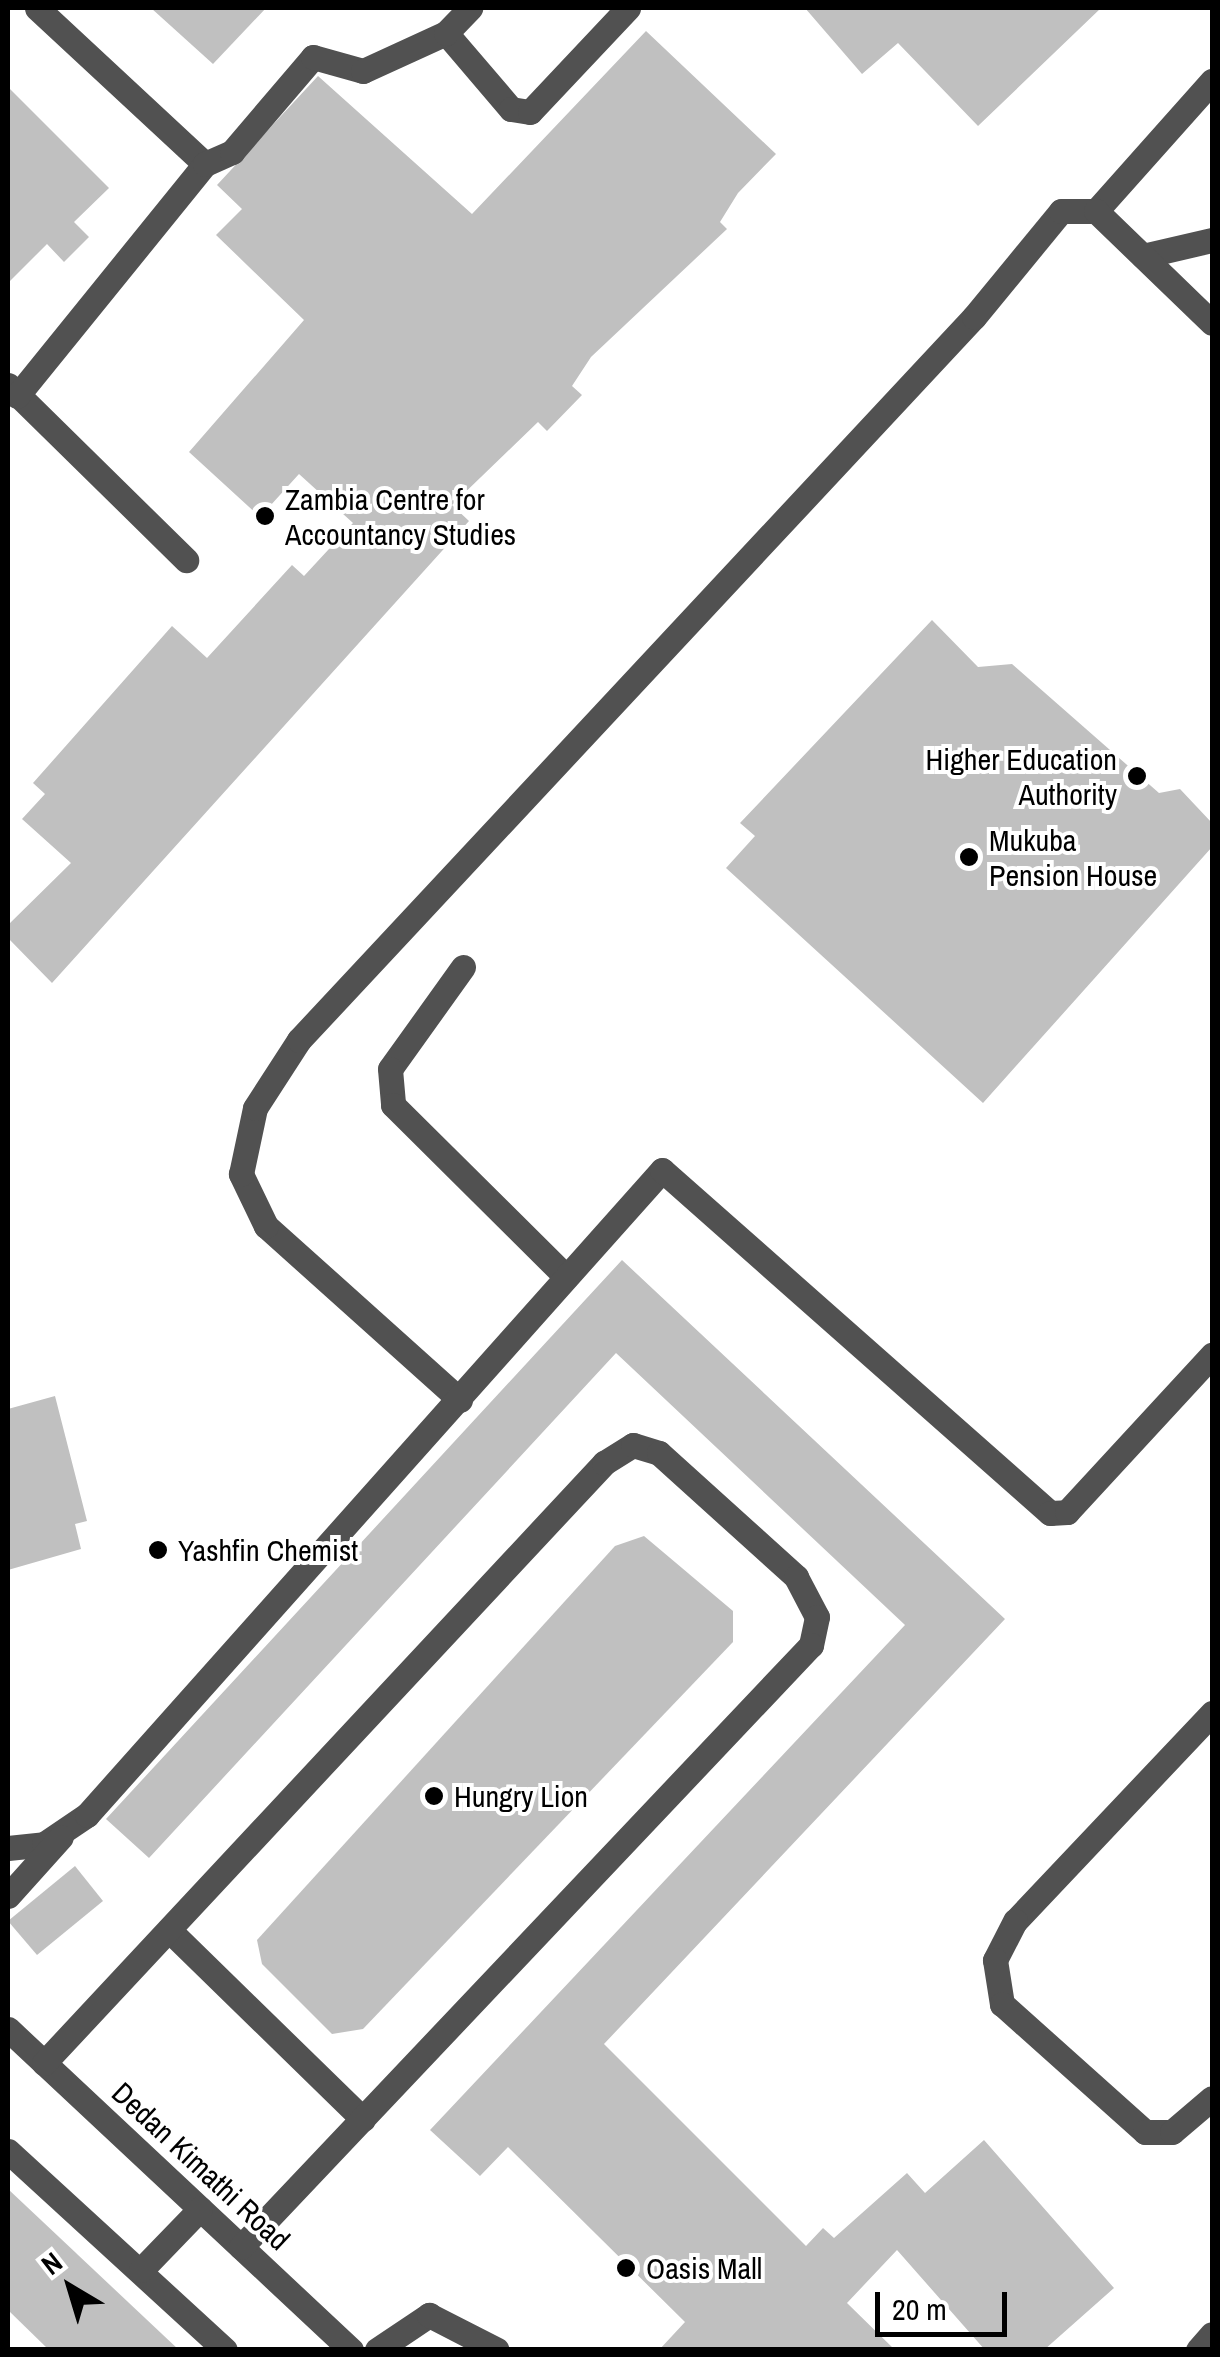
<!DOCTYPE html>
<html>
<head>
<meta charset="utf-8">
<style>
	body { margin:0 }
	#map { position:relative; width:1220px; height:2357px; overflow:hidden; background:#fff; font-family:"Archivo Narrow",sans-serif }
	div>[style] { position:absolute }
	.building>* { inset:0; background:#c0c0c0 }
	.minor>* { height:25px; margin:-12.5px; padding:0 12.5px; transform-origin:12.5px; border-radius:12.5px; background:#515151 }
	.dots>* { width:28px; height:28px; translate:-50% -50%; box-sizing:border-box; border:5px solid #fff; border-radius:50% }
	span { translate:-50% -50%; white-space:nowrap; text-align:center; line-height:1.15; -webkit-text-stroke:8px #fff; paint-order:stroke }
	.poi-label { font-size:30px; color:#000 }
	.left { translate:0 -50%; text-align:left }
	.right { translate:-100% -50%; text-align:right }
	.street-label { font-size:30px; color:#000 }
	.frame { position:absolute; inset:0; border:10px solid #000; pointer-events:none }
	.north { position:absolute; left:20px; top:2237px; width:100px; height:100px; -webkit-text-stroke:8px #fff; paint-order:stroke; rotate:322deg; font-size:28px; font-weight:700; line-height:40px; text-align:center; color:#000 }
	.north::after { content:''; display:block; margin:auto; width:35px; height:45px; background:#000; clip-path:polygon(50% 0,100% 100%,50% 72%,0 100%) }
	.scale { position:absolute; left:875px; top:2292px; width:132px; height:45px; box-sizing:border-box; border:5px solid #000; border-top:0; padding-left:12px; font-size:30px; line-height:35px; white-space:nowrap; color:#000; -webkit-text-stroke:8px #fff; paint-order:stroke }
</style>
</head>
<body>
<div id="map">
	<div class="building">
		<i style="clip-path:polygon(151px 8px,266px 8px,213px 64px)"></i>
		<i style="clip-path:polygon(805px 8px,1101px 8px,978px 126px,898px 43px,862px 74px)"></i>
		<i style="clip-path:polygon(646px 31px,776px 154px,738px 193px,720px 222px,727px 229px,591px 357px,572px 386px,582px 395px,547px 431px,538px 422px,452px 505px,469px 521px,52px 983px,8px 938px,8px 925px,71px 863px,22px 819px,45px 794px,33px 783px,172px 626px,207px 658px,292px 565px,304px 576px,353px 523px,299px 474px,260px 517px,189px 452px,304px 320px,216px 235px,242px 209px,217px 185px,318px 76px,472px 214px)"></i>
		<i style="clip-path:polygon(8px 87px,109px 188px,74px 222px,89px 237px,64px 262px,47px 244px,8px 283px)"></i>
		<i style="clip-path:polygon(932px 620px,978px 667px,1012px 664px,1159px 793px,1180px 789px,1212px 823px,1212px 847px,983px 1103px,726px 868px,755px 836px,740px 823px)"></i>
		<i style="clip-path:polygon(622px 1260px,1005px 1619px,604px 2044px,806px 2246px,823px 2228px,834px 2238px,907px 2173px,925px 2193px,984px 2140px,1114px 2288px,1044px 2350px,985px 2350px,897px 2250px,847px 2303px,895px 2350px,659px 2350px,685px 2322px,508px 2147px,480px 2176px,430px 2130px,905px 1625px,616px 1353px,149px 1858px,106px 1819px)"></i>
		<i style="clip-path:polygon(55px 1396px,87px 1521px,75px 1524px,81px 1549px,8px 1570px,8px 1409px)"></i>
		<i style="clip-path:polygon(644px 1536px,733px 1611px,733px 1642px,363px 2029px,332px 2034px,262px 1964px,257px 1940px,615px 1546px)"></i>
		<i style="clip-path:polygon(75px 1866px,103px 1901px,37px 1955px,8px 1921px)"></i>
		<i style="clip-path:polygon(8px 2189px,179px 2350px,49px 2350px,8px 2310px)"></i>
	</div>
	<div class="minor">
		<i style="left:37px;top:8px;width:229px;rotate:42.9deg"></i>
		<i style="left:446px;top:33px;width:100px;rotate:49.5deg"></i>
		<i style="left:511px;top:109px;width:19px;rotate:9deg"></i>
		<i style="left:530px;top:112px;width:143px;rotate:-46.7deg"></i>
		<i style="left:1096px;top:211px;width:174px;rotate:-48.3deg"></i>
		<i style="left:1143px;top:256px;width:71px;rotate:-13.1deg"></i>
		<i style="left:8px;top:385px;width:250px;rotate:44.5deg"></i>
		<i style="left:17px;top:396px;width:299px;rotate:-51deg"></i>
		<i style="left:205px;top:164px;width:30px;rotate:-24deg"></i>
		<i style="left:232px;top:152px;width:125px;rotate:-49.5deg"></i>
		<i style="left:313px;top:57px;width:52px;rotate:15.6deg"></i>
		<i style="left:363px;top:71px;width:91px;rotate:-24.6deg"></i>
		<i style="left:446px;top:33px;width:35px;rotate:-46deg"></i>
		<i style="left:463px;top:967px;width:125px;rotate:125.6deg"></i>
		<i style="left:390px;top:1069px;width:36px;rotate:85deg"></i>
		<i style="left:393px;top:1105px;width:244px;rotate:44.8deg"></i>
		<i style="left:460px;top:1400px;width:261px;rotate:-138.1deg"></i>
		<i style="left:266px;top:1226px;width:58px;rotate:-115.7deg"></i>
		<i style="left:241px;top:1174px;width:67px;rotate:-78deg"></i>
		<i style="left:255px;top:1108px;width:81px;rotate:-57.1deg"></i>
		<i style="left:299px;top:1040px;width:989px;rotate:-46.97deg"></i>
		<i style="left:974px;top:317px;width:137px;rotate:-50.6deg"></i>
		<i style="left:1061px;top:211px;width:35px"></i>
		<i style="left:1096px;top:211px;width:161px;rotate:44deg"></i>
		<i style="left:1212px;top:1713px;width:286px;rotate:133.4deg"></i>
		<i style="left:1015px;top:1921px;width:44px;rotate:117.1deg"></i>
		<i style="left:995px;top:1960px;width:45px;rotate:81deg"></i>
		<i style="left:1002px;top:2004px;width:192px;rotate:41.8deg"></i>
		<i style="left:1145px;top:2132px;width:27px"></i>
		<i style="left:1172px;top:2132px;width:52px;rotate:-40.4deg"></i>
		<i style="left:8px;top:1848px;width:36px;rotate:-6deg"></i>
		<i style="left:44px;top:1844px;width:52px;rotate:-34deg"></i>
		<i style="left:87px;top:1815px;width:864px;rotate:-48.28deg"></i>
		<i style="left:662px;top:1170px;width:518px;rotate:41.48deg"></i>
		<i style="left:1050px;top:1513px;width:17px;rotate:-3deg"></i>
		<i style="left:1067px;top:1512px;width:214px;rotate:-47.3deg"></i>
		<i style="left:8px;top:1896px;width:79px;rotate:-48.1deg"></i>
		<i style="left:169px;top:1930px;width:271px;rotate:44.3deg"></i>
		<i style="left:8px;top:2029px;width:470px;rotate:43.1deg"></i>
		<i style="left:44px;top:2063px;width:821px;rotate:-46.97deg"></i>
		<i style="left:604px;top:1463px;width:34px;rotate:-32deg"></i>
		<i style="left:633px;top:1445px;width:27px;rotate:17deg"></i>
		<i style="left:659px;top:1453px;width:185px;rotate:42.1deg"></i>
		<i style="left:796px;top:1577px;width:45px;rotate:62.3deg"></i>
		<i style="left:817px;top:1617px;width:29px;rotate:102deg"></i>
		<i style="left:811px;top:1645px;width:829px;rotate:133.44deg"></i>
		<i style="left:8px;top:2151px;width:294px;rotate:42.5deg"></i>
		<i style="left:141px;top:2270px;width:85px;rotate:-46deg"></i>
		<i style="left:377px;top:2350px;width:63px;rotate:-33.9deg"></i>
		<i style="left:429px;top:2315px;width:76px;rotate:27.2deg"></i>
		<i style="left:1198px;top:2350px;width:21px;rotate:-49deg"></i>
	</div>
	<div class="dots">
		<i style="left:265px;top:516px;background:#000"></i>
		<i style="left:1137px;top:776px;background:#000"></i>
		<i style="left:969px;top:857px;background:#000"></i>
		<i style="left:158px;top:1550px;background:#000"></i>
		<i style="left:434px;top:1796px;background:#000"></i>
		<i style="left:626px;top:2268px;background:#000"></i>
	</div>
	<div class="poi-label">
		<span class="left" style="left:285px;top:516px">Zambia Centre for<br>Accountancy Studies</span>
		<span class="right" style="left:1117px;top:776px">Higher Education<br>Authority</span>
		<span class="left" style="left:989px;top:857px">Mukuba<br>Pension House</span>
		<span class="left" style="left:178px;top:1550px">Yashfin Chemist</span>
		<span class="left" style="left:454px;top:1796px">Hungry Lion</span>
		<span class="left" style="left:646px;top:2268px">Oasis Mall</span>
	</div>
	<div class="street-label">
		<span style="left:201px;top:2166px;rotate:43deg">Dedan Kimathi Road</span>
	</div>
	<div class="frame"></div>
	<div class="north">N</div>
	<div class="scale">20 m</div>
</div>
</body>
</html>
